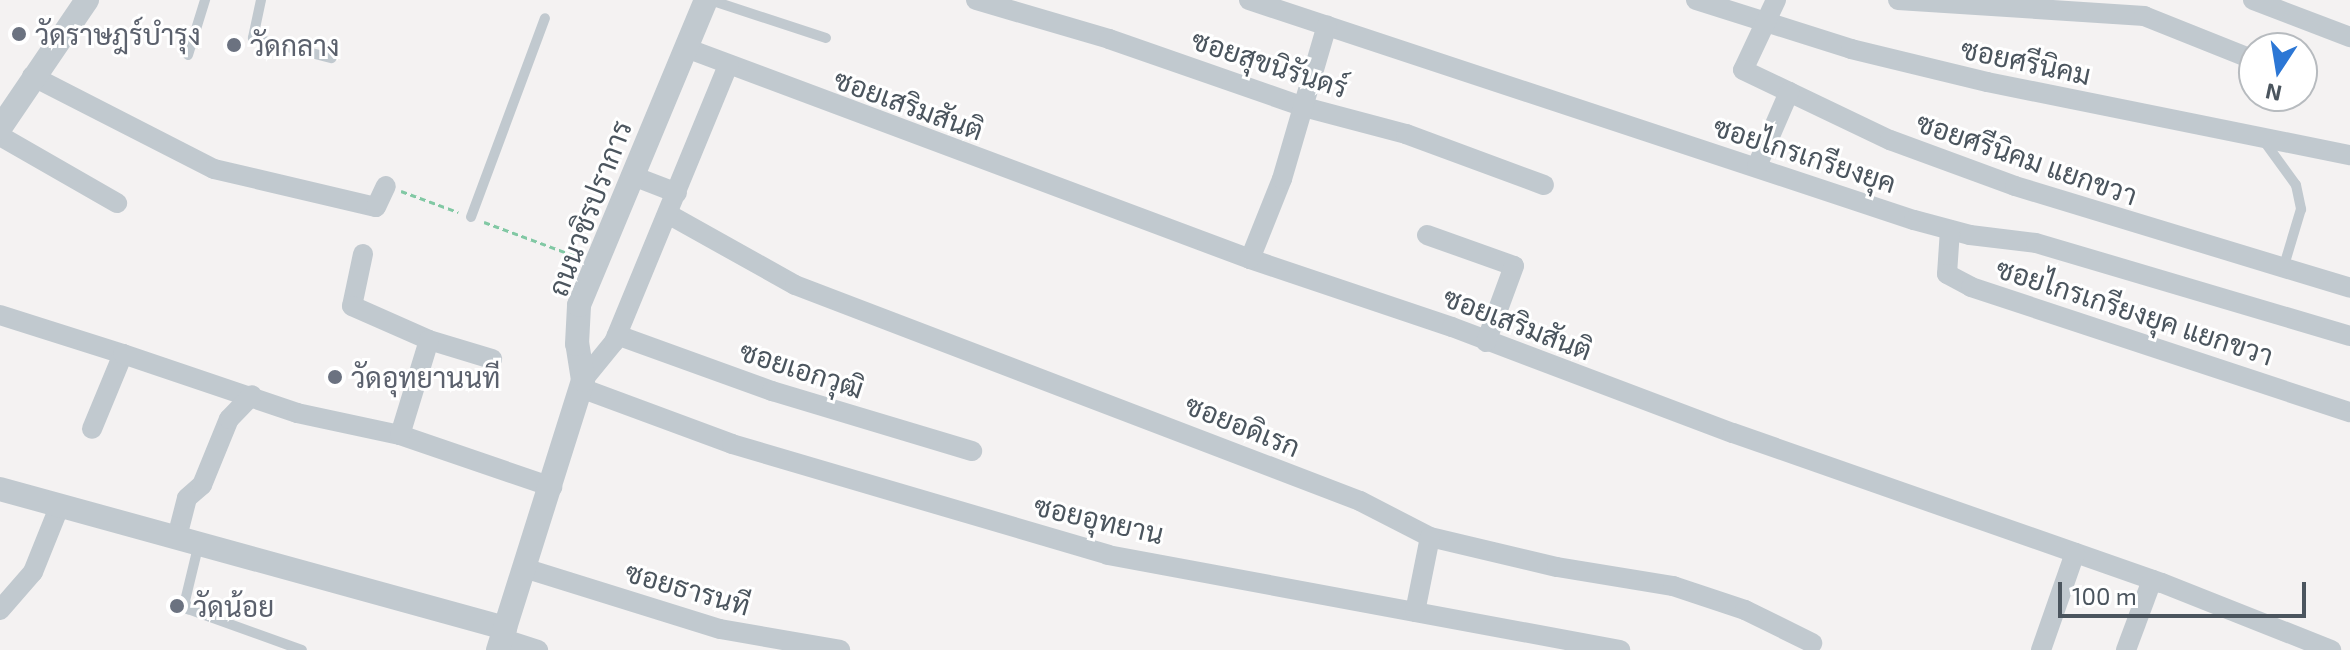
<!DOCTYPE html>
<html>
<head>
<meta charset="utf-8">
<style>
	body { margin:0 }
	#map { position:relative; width:2350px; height:650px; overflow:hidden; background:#f4f2f2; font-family:"Exo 2",Sarabun,sans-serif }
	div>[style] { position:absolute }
	.path>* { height:3px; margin-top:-1.5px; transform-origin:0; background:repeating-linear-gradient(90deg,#81c8a4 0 6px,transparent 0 10px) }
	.service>* { height:10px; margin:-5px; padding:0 5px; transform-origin:5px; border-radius:5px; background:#c1c9cf }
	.minor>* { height:20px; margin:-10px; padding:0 10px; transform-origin:10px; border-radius:10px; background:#c1c9cf }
	.tertiary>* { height:24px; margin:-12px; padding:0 12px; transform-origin:12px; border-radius:12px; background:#c1c9cf }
	.dots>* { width:22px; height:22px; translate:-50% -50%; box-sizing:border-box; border:4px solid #fff; border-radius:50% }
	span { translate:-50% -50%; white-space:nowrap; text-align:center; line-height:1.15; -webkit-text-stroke:6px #fff; paint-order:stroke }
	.worship-label { font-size:28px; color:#5b616d }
	.left { translate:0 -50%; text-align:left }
	.street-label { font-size:28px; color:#4b555e }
	.north { position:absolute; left:2238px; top:32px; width:80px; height:80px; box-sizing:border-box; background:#fff; border:2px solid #b7bbbf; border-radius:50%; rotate:192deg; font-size:22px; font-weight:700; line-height:32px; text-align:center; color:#4b555e }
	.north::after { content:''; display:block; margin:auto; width:28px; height:36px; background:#2c77d5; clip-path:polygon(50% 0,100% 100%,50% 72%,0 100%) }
	.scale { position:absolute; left:2058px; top:582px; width:248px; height:36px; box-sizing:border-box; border:4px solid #4b555e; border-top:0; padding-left:10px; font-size:24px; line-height:28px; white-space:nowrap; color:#4b555e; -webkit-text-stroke:6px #fff; paint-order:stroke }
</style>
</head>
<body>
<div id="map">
	<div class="path">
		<i style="left:401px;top:191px;width:61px;rotate:20.2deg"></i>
		<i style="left:484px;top:222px;width:100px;rotate:20.4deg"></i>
	</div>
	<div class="service">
		<i style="left:261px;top:0;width:39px;rotate:102deg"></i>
		<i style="left:253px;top:38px;width:81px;rotate:14.4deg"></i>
		<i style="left:710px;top:0;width:122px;rotate:18.1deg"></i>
		<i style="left:188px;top:55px;width:58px;rotate:-72.8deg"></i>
		<i style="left:2264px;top:141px;width:54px;rotate:54deg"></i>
		<i style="left:2296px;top:185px;width:25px;rotate:78deg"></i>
		<i style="left:2301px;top:209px;width:63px;rotate:106.7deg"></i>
		<i style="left:471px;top:217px;width:212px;rotate:-69.6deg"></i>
		<i style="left:199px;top:543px;width:60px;rotate:103.6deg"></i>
		<i style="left:185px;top:601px;width:9px;rotate:69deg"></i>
		<i style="left:188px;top:609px;width:121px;rotate:19.8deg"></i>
	</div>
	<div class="minor">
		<i style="left:976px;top:0;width:139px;rotate:16.3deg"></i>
		<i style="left:1109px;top:39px;width:207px;rotate:19.2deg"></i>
		<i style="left:1304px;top:107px;width:106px;rotate:14.8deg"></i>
		<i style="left:1406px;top:134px;width:147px;rotate:20.3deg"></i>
		<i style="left:1249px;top:0;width:700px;rotate:18.31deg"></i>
		<i style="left:1914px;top:220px;width:58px;rotate:15deg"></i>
		<i style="left:1970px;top:235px;width:66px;rotate:6.9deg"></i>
		<i style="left:2036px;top:243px;width:327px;rotate:16.5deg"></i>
		<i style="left:1696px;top:0;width:163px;rotate:17.5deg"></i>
		<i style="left:1851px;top:49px;width:140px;rotate:13.6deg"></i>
		<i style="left:1987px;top:82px;width:370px;rotate:11.4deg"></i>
		<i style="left:1776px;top:0;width:77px;rotate:115.2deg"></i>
		<i style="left:1743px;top:70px;width:163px;rotate:25.5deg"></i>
		<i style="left:1890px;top:140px;width:133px;rotate:20.2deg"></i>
		<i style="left:2015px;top:186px;width:350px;rotate:16.9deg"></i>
		<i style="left:1898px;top:0;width:247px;rotate:3.7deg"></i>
		<i style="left:2144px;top:16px;width:118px;rotate:21.8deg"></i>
		<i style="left:2253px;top:0;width:104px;rotate:20.9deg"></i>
		<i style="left:686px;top:48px;width:602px;rotate:20.51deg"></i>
		<i style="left:1250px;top:259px;width:213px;rotate:18.6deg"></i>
		<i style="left:1452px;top:327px;width:300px;rotate:20.7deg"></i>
		<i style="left:1733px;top:433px;width:454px;rotate:19.3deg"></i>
		<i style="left:2162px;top:583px;width:182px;rotate:21.6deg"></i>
		<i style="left:32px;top:76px;width:204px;rotate:27.1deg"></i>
		<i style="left:214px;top:169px;width:166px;rotate:13.2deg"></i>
		<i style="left:376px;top:207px;width:23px;rotate:-65deg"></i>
		<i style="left:0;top:136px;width:135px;rotate:29.8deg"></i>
		<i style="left:1757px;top:166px;width:81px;rotate:-66.6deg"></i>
		<i style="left:633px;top:176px;width:47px;rotate:21.1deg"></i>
		<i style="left:668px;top:214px;width:145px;rotate:29.2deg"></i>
		<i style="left:795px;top:285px;width:605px;rotate:20.92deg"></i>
		<i style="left:1360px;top:501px;width:79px;rotate:27.2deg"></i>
		<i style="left:1430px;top:537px;width:130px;rotate:13.3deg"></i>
		<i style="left:1557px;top:567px;width:118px;rotate:9.3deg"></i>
		<i style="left:1673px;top:586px;width:76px;rotate:18.4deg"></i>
		<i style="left:1745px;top:610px;width:75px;rotate:26.2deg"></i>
		<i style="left:1950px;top:230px;width:44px;rotate:93.9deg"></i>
		<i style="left:1947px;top:274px;width:27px;rotate:28deg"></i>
		<i style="left:1971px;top:287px;width:399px;rotate:18.3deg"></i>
		<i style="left:1427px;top:235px;width:92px;rotate:19.6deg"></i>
		<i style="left:1514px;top:266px;width:81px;rotate:110.2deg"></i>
		<i style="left:363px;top:254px;width:53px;rotate:101.9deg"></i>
		<i style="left:352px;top:306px;width:84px;rotate:23.8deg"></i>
		<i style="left:429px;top:340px;width:66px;rotate:16.8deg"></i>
		<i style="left:1250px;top:259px;width:86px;rotate:-68.2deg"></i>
		<i style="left:1282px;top:179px;width:160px;rotate:-73.7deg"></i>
		<i style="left:0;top:315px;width:129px;rotate:17.6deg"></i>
		<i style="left:123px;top:354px;width:81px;rotate:112.5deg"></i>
		<i style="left:617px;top:335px;width:165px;rotate:19.9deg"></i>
		<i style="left:772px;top:391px;width:209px;rotate:16.7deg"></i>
		<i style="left:123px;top:354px;width:184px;rotate:18.7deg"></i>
		<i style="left:297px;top:413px;width:105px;rotate:12.1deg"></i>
		<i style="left:400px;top:435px;width:161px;rotate:18.9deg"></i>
		<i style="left:583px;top:380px;width:49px;rotate:-50.8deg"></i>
		<i style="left:614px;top:342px;width:300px;rotate:-67.6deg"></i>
		<i style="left:581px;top:388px;width:161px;rotate:20.3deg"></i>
		<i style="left:732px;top:444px;width:392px;rotate:16.4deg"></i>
		<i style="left:1108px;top:555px;width:521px;rotate:10.51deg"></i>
		<i style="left:400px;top:435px;width:99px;rotate:-73deg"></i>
		<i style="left:177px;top:537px;width:40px;rotate:-75.6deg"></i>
		<i style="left:187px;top:498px;width:20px;rotate:-41deg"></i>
		<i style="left:202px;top:485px;width:71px;rotate:-67.8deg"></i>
		<i style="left:229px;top:419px;width:33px;rotate:-46deg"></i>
		<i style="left:524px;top:568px;width:205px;rotate:17.3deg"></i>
		<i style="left:720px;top:629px;width:122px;rotate:9.9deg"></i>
		<i style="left:0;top:610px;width:50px;rotate:-49deg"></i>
		<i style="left:33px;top:572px;width:72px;rotate:-68.1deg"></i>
		<i style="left:1415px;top:612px;width:76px;rotate:-78.7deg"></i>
		<i style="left:501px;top:638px;width:39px;rotate:18deg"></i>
		<i style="left:2041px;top:650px;width:103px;rotate:-70.7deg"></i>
		<i style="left:2126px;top:650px;width:75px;rotate:-69.6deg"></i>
	</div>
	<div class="tertiary">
		<i style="left:0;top:128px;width:155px;rotate:-55.8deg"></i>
		<i style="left:0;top:489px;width:524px;rotate:15.39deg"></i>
		<i style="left:498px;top:650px;width:283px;rotate:-72.5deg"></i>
		<i style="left:583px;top:380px;width:36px;rotate:-99deg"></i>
		<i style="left:577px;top:344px;width:39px;rotate:-87deg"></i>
		<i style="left:579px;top:305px;width:330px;rotate:-67.4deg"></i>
	</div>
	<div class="dots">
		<i style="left:19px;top:34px;background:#6b7280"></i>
		<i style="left:234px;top:45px;background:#6b7280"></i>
		<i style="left:335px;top:377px;background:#6b7280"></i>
		<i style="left:177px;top:606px;background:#6b7280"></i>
	</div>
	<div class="worship-label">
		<span class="left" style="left:35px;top:34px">วัดราษฎร์บำรุง</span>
		<span class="left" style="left:250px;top:45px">วัดกลาง</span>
		<span class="left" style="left:351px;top:377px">วัดอุทยานนที</span>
		<span class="left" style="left:193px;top:606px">วัดน้อย</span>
	</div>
	<div class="street-label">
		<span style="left:2026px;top:61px;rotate:12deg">ซอยศรีนิคม</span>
		<span style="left:1270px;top:63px;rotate:18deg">ซอยสุขนิรันดร์</span>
		<span style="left:909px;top:104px;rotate:20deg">ซอยเสริมสันติ</span>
		<span style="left:1805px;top:154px;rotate:18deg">ซอยไกรเกรียงยุค</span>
		<span style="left:2027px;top:158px;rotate:19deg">ซอยศรีนิคม แยกขวา</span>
		<span style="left:589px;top:208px;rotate:-69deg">ถนนวชิรปราการ</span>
		<span style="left:2135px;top:311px;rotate:18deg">ซอยไกรเกรียงยุค แยกขวา</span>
		<span style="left:1518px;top:323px;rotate:21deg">ซอยเสริมสันติ</span>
		<span style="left:802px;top:369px;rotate:18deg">ซอยเอกวุฒิ</span>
		<span style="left:1243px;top:425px;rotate:22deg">ซอยอดิเรก</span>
		<span style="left:1099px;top:519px;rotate:13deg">ซอยอุทยาน</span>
		<span style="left:688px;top:588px;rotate:16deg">ซอยธารนที</span>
	</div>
	<div class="north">N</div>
	<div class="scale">100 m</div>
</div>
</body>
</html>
